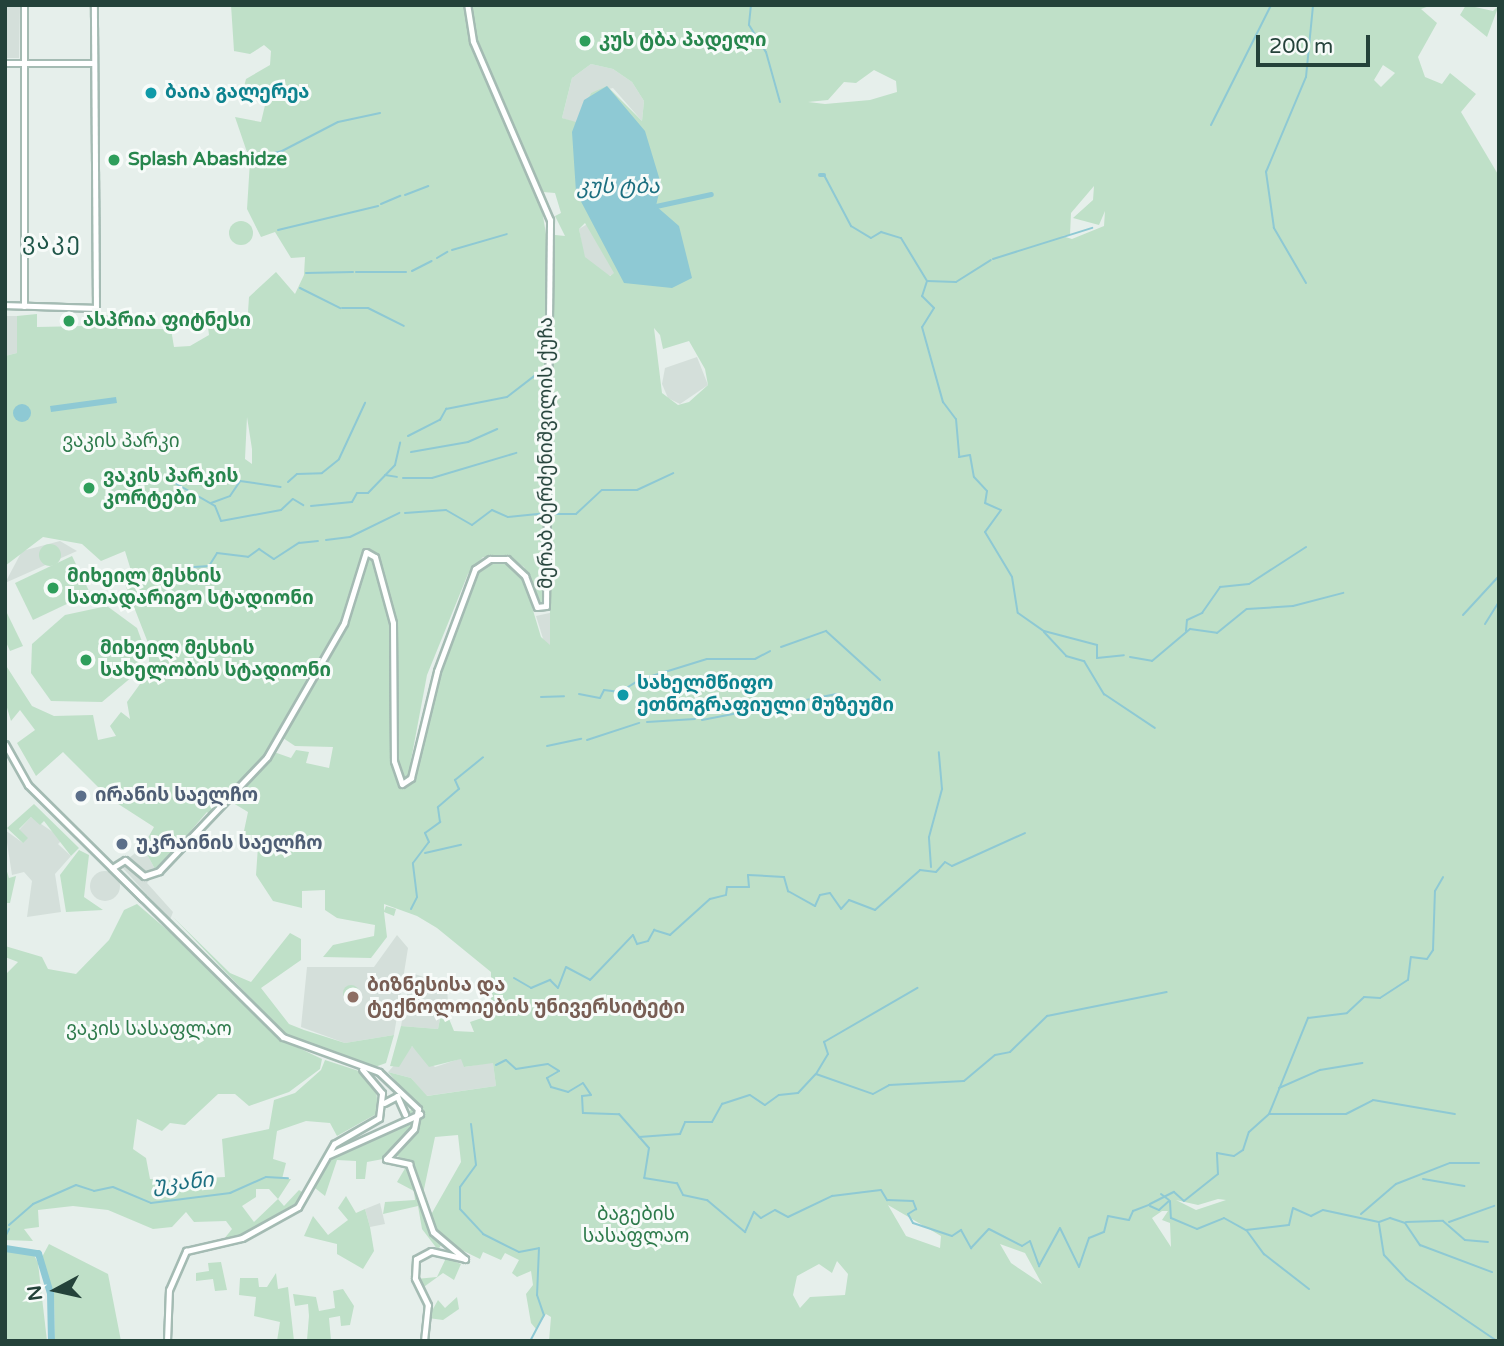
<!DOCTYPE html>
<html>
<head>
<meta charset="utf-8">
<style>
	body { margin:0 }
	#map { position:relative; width:1504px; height:1346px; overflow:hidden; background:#e6efeb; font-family:"Varela Round","Noto Sans Georgian",sans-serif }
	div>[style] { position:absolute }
	.built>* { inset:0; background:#d4dfda }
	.round { border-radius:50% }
	.green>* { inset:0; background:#bfe0c8 }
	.water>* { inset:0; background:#8ec9d4 }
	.stream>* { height:2px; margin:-1px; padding:0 1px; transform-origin:1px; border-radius:1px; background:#8ec9d4 }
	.canal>* { height:4.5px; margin:-2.25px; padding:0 2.25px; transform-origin:2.25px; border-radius:2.25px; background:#8ec9d4 }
	.river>* { height:7px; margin:-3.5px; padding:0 3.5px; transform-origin:3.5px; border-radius:3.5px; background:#8ec9d4 }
	.roads { filter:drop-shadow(2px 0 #a4bbb3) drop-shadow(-2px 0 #a4bbb3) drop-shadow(0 2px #a4bbb3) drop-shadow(0 -2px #a4bbb3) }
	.secondary>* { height:5px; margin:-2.5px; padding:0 2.5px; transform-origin:2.5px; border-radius:2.5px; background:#fff }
	.dots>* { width:19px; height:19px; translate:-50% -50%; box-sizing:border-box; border:4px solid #f7fbf9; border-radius:50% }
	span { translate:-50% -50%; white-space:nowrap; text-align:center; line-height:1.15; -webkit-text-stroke:6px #f7fbf9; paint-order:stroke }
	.leisure-label { font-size:19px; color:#27864d; font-weight:700 }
	.left { translate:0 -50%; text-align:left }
	.culture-label { font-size:19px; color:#0d838f; font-weight:700 }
	.park-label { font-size:19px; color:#2d7a4b }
	.street-label { font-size:19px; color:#24423a }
	.service-label { font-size:19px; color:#4e5e75; font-weight:700 }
	.education-label { font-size:19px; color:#785e54; font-weight:700 }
	.water-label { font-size:21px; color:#1c6f80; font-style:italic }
	.quarter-label { font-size:23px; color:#1f5548; letter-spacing:2px }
	.frame { position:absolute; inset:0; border:7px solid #24423a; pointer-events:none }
	.north { position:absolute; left:21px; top:1255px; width:70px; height:70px; -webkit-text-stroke:5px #f7fbf9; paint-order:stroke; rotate:262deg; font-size:19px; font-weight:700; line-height:28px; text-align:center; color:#24423a }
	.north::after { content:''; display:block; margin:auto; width:24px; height:32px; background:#24423a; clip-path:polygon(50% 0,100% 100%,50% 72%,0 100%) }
	.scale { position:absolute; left:1256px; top:35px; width:114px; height:32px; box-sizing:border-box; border:4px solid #24423a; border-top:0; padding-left:9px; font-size:21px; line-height:24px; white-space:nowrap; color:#24423a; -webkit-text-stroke:5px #f7fbf9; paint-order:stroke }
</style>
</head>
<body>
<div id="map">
	<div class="built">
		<i style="clip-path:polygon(5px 5px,20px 5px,19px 58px,5px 58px)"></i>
		<i style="clip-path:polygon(591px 64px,613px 69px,632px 82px,644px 101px,642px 121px,613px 88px,591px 93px,576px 123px,562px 118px,572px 78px)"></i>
		<i style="clip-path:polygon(589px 223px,615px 273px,605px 278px,584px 257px,579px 229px)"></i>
		<i style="clip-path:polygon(5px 316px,17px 316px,17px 353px,5px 356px)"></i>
		<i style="clip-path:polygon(697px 357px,708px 385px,680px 404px,668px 398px,662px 384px,665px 368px)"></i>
		<i style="clip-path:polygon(60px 541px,77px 551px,5px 583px,22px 551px)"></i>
		<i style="clip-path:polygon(554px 612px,550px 645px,545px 645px,536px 616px)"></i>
		<i style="clip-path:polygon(31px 817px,63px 839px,58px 844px,71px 856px,55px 874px,61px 912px,27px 917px,32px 881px,24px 872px,12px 875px,5px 830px,23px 843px,19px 830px)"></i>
		<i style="clip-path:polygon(143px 847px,156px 871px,147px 883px,173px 912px,170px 920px,120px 865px)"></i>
		<i class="round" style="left:90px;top:871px;width:30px;height:30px"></i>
		<i style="clip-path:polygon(397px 935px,408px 948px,394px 1035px,345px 1043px,301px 1027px,307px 967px,374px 967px)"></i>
		<i style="clip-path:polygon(411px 973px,447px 984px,448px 1005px,443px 1004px,438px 1029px,401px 1026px)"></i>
		<i style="clip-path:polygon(412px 1046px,435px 1067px,462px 1058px,465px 1067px,493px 1062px,496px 1086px,426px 1096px,411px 1078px,388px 1072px)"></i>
		<i style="clip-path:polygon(380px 1203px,385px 1224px,370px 1227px,365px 1209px)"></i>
	</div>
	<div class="green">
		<i style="clip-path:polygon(evenodd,231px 5px,464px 5px,471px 45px,541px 204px,546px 234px,565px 236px,555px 216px,561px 213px,555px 193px,543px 192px,479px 49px,470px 5px,1432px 5px,1421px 9px,1437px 23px,1418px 57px,1425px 77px,1442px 84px,1450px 73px,1476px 94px,1461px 112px,1499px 176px,1499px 1341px,549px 1341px,551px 1317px,546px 1314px,536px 1329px,531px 1323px,526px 1294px,533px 1285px,531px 1271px,517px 1277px,512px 1273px,519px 1260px,505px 1253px,501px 1260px,483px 1252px,480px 1259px,439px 1239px,428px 1220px,461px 1162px,458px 1135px,435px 1137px,423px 1194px,408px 1161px,395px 1155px,424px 1113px,388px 1072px,411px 1078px,427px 1096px,496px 1086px,493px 1063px,464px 1067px,461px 1059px,429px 1067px,412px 1046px,399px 1067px,390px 1066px,401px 1026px,438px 1029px,443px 1004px,454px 1031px,474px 1032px,470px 1022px,491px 1015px,491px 972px,437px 928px,417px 916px,384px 904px,384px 911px,386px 906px,396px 909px,394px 916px,384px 912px,387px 937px,371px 958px,323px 957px,333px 945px,374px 936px,375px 925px,337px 918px,325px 910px,325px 890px,302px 891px,302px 908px,273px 901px,256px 875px,258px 846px,241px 845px,248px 812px,228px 800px,214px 820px,207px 812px,156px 871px,143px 847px,154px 827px,109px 798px,63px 752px,36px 776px,17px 743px,35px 730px,20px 710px,11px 721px,5px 701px,5px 664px,32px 706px,54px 716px,93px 715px,98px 740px,116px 736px,110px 726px,121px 712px,130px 719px,127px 702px,148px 673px,150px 648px,123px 579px,133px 577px,125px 551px,101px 561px,82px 544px,43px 537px,5px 566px,5px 356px,17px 353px,17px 316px,37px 314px,37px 327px,84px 326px,91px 315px,144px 315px,145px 329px,171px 329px,174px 347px,190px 346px,209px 335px,208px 327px,226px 328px,230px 316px,245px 314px,247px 327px,249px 297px,276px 272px,295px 294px,304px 275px,305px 257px,291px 258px,275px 232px,261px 237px,247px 209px,250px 161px,235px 117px,261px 122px,266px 101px,241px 98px,246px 79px,270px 65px,271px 51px,264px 45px,250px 54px,234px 51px,231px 5px,591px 64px,613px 69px,632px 82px,644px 101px,642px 121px,607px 86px,591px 93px,576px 122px,562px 118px,572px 78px,591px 64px,231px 5px,1383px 65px,1395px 73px,1381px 87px,1374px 80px,1383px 65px,231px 5px,874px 70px,896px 81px,897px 92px,870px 100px,825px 104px,808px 102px,828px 100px,844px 82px,856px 83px,874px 70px,231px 5px,1094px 186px,1093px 200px,1073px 218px,1099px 225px,1105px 211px,1104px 226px,1072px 239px,1062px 236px,1070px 235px,1071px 213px,1094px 186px,231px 5px,585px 223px,614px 273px,610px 276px,585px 257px,579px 229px,585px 223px,231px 5px,654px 328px,660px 335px,663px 349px,689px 341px,705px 369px,708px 385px,689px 402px,678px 405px,662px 393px,654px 328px,231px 5px,247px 417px,252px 449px,252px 464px,245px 459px,247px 417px,231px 5px,550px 530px,550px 645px,541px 637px,523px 577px,501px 560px,478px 569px,441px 667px,413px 781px,406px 787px,427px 675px,468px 574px,483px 557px,509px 557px,524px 567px,542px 605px,550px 530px,231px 5px,283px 738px,295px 746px,333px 747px,329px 768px,306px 763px,309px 752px,296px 750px,291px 758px,274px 752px,283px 738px,231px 5px,1218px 1199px,1226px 1200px,1196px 1210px,1176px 1200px,1198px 1205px,1218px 1199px,231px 5px,888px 1205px,941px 1236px,940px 1248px,906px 1236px,888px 1205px,231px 5px,1162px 1211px,1168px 1211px,1162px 1220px,1170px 1223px,1171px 1247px,1152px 1218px,1162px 1211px,231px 5px,1000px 1244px,1025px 1253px,1042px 1284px,1011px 1263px,1000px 1244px,231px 5px,837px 1261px,848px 1274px,845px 1295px,810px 1297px,800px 1308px,793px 1295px,797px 1276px,819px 1264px,832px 1273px,837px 1261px)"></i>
		<i style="clip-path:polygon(1466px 5px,1493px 11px,1499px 5px,1487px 37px,1460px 15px)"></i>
		<i class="round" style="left:229px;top:221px;width:24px;height:24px"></i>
		<i class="round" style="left:39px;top:544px;width:22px;height:22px"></i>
		<i style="clip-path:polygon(72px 556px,90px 593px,33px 620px,15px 583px)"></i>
		<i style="clip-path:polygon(107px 606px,137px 628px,144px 647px,139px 671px,102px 702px,51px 701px,31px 673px,32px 644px,65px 615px)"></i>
		<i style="clip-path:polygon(5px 609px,23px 646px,10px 651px,5px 640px)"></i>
		<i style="clip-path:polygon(34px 804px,79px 848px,71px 856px,44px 821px,40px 825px,31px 817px,19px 829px,28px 838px,23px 843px,7px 828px)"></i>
		<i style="clip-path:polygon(79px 850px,89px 855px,84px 897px,103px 910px,66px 912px,60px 875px)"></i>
		<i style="clip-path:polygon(5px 865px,9px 878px,16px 876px,10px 903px,5px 903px)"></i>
		<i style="clip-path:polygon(evenodd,137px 904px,236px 989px,278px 1038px,322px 1059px,320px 1069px,289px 1092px,249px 1106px,235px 1094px,218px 1094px,185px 1125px,170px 1123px,162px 1131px,137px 1119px,133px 1149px,146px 1158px,150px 1179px,192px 1181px,203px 1172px,206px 1178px,225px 1177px,222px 1139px,269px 1129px,274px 1100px,295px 1093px,321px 1070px,325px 1060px,362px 1072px,376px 1086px,378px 1113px,337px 1136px,330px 1123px,306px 1121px,277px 1131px,273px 1159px,286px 1163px,282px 1179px,291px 1179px,278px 1199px,284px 1206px,299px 1190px,308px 1196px,236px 1238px,224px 1239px,232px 1229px,226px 1221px,194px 1222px,186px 1212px,172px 1227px,153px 1229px,108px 1210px,73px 1206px,38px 1210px,39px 1227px,24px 1229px,33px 1241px,5px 1240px,5px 975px,18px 962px,5px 957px,5px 946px,42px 957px,48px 969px,76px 974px,109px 940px,124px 910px,137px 904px,256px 1189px,269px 1189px,278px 1199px,254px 1222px,242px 1206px,256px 1197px,256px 1189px)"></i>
		<i style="clip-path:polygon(173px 917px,230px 973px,251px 982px,290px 933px,301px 939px,301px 960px,261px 988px,289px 1024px,304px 1030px,345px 1043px,394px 1035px,386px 1063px,372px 1068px,284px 1033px)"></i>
		<i class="round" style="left:343px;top:985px;width:16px;height:16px"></i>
		<i style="clip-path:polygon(414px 1107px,411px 1132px,383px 1159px,367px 1162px,365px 1179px,356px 1179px,356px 1161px,337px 1160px,325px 1196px,315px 1188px,336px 1151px,382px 1137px)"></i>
		<i style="clip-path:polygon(407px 1165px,426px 1223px,441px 1245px,438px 1250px,422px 1229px,418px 1206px,383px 1214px,385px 1202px,415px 1200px,414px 1191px,397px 1182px)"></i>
		<i style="clip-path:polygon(346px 1196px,356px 1213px,365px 1209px,370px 1227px,374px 1251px,363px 1269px,337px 1254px,337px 1244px,304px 1236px,313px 1216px,328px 1235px,348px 1220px,338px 1208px)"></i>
		<i style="clip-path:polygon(49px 1244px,108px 1274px,121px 1341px,55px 1341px,54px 1297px,42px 1257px)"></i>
		<i style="clip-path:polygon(5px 1248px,32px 1251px,38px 1263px,47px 1341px,5px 1341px)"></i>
		<i style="clip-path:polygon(446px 1258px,461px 1264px,454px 1280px,443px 1273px,421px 1289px,416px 1279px,437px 1277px)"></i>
		<i style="clip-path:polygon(221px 1262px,227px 1290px,215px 1291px,213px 1279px,196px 1281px,196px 1273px,209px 1271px,208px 1263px)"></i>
		<i style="clip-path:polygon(276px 1273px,278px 1289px,288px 1287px,294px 1341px,277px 1341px,280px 1322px,254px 1316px,256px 1297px,239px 1295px,240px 1278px,258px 1278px,259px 1287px,267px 1287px)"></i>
		<i style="clip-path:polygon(343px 1289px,354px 1306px,350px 1325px,341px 1326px,340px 1316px,329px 1318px,331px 1340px,296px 1341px,307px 1340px,309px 1316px,308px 1304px,295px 1306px,293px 1294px,316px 1297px,319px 1311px,335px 1308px,333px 1291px)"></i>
		<i style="clip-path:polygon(457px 1297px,459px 1309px,443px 1320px,428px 1318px,438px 1300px,445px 1308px)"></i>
	</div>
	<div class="water">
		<i style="clip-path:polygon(607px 86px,645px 131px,661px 184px,656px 206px,679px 226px,692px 278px,672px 288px,624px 283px,576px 192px,572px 132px,584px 100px)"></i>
		<i style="clip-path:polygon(116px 397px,117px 403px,51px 412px,50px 406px)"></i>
		<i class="round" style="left:13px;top:404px;width:18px;height:18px"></i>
	</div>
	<div class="stream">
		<i style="left:751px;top:5px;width:20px;rotate:96deg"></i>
		<i style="left:749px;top:25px;width:32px;rotate:58deg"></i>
		<i style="left:766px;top:52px;width:52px;rotate:74.4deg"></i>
		<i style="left:1211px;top:125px;width:134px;rotate:-63.4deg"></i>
		<i style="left:254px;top:158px;width:29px;rotate:-14deg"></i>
		<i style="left:282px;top:151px;width:63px;rotate:-27.4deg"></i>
		<i style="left:338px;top:122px;width:43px;rotate:-12.1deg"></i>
		<i style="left:824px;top:175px;width:58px;rotate:62.1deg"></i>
		<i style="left:851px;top:226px;width:23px;rotate:31deg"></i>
		<i style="left:871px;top:238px;width:12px;rotate:-31deg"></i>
		<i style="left:881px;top:232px;width:21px;rotate:17deg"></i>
		<i style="left:901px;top:238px;width:50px;rotate:58.8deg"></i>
		<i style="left:927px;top:281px;width:16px;rotate:108deg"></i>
		<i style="left:922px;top:296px;width:17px;rotate:45deg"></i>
		<i style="left:934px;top:308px;width:22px;rotate:122deg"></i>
		<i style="left:922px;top:327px;width:78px;rotate:74.4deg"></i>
		<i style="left:943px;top:402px;width:21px;rotate:53deg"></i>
		<i style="left:956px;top:419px;width:38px;rotate:85deg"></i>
		<i style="left:959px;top:457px;width:11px;rotate:-10deg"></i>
		<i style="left:970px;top:455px;width:22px;rotate:80deg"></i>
		<i style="left:974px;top:477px;width:19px;rotate:47deg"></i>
		<i style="left:987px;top:491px;width:12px;rotate:99deg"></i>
		<i style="left:985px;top:503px;width:17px;rotate:24deg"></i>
		<i style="left:1001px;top:510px;width:27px;rotate:126deg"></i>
		<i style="left:985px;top:532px;width:52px;rotate:59deg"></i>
		<i style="left:1012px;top:577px;width:36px;rotate:81deg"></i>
		<i style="left:1018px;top:613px;width:32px;rotate:35deg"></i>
		<i style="left:1044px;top:631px;width:55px;rotate:14.8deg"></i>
		<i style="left:1097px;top:645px;width:13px;rotate:90deg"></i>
		<i style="left:1097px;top:658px;width:27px;rotate:-6deg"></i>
		<i style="left:405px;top:195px;width:25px;rotate:-21deg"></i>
		<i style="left:381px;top:204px;width:21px;rotate:-23deg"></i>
		<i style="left:278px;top:230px;width:103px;rotate:-13.5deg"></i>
		<i style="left:452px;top:250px;width:57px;rotate:-16.2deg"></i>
		<i style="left:437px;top:258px;width:12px;rotate:-31deg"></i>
		<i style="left:993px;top:259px;width:104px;rotate:-17.4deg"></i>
		<i style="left:412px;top:271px;width:22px;rotate:-27deg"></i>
		<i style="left:356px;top:272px;width:50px"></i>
		<i style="left:306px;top:273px;width:47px;rotate:-1.2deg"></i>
		<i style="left:927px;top:281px;width:29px;rotate:2deg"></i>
		<i style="left:956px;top:282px;width:41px;rotate:-32.2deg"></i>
		<i style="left:1306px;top:283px;width:64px;rotate:-120.2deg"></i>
		<i style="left:1274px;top:228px;width:57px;rotate:-98.1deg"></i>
		<i style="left:1266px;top:172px;width:103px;rotate:-67.2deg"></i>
		<i style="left:1306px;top:77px;width:72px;rotate:-84.4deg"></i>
		<i style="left:300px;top:288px;width:45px;rotate:26.6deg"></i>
		<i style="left:342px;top:308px;width:26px"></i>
		<i style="left:368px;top:308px;width:40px;rotate:26.6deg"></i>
		<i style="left:408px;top:436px;width:36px;rotate:-27deg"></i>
		<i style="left:440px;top:420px;width:13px;rotate:-61deg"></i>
		<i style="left:446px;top:409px;width:62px;rotate:-11.1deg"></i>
		<i style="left:507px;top:397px;width:44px;rotate:-37.6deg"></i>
		<i style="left:411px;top:452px;width:58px;rotate:-10deg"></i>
		<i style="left:468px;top:442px;width:32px;rotate:-24deg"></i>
		<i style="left:385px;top:475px;width:12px;rotate:9deg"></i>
		<i style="left:403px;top:478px;width:29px"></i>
		<i style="left:432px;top:478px;width:88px;rotate:-16.6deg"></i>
		<i style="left:288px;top:482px;width:12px;rotate:-42deg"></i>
		<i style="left:297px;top:474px;width:25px;rotate:-2deg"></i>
		<i style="left:322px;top:473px;width:22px;rotate:-39deg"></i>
		<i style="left:339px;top:459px;width:62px;rotate:-65.1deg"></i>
		<i style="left:175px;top:483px;width:46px;rotate:29.9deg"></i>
		<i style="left:215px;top:506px;width:16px;rotate:68deg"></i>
		<i style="left:221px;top:521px;width:61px;rotate:-10.4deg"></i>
		<i style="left:281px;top:510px;width:16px;rotate:-43deg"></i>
		<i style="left:293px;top:499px;width:12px;rotate:31deg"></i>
		<i style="left:211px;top:503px;width:20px;rotate:-20deg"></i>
		<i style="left:230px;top:496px;width:18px;rotate:-56deg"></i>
		<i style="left:240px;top:481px;width:41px;rotate:8.3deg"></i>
		<i style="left:311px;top:506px;width:41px;rotate:-5.6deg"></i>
		<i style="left:352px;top:502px;width:10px;rotate:-61deg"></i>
		<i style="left:357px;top:493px;width:11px"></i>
		<i style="left:368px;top:493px;width:39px;rotate:-46deg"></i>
		<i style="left:395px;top:465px;width:23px;rotate:-77deg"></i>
		<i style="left:405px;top:513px;width:41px;rotate:-4.2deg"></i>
		<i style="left:446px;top:510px;width:30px;rotate:30deg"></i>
		<i style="left:472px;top:525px;width:25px;rotate:-37deg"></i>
		<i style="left:492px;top:510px;width:17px;rotate:24deg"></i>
		<i style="left:508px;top:517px;width:37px;rotate:-6deg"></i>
		<i style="left:555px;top:514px;width:21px"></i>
		<i style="left:576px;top:514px;width:35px;rotate:-43deg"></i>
		<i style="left:602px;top:490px;width:35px"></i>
		<i style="left:637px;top:490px;width:40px;rotate:-25deg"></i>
		<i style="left:326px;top:540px;width:24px;rotate:-7deg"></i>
		<i style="left:350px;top:537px;width:55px;rotate:-26.1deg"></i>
		<i style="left:194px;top:567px;width:15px;rotate:-4deg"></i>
		<i style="left:209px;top:566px;width:15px;rotate:-58deg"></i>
		<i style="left:217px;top:553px;width:31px;rotate:7deg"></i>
		<i style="left:248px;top:557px;width:14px;rotate:-36deg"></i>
		<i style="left:259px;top:549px;width:18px;rotate:34deg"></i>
		<i style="left:274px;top:559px;width:30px;rotate:-33deg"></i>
		<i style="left:299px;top:543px;width:19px;rotate:-6deg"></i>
		<i style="left:1463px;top:615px;width:53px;rotate:-47.3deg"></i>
		<i style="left:1485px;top:624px;width:26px;rotate:-58deg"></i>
		<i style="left:1186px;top:631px;width:11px;rotate:-85deg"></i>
		<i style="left:1187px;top:620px;width:17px;rotate:-25deg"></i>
		<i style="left:1202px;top:613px;width:32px;rotate:-55deg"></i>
		<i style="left:1220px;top:587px;width:29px;rotate:-6deg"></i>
		<i style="left:1249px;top:584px;width:68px;rotate:-33deg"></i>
		<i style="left:1044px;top:632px;width:33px;rotate:47deg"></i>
		<i style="left:1066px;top:656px;width:19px;rotate:16deg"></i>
		<i style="left:1084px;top:661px;width:39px;rotate:59deg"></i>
		<i style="left:1104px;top:694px;width:61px;rotate:33.7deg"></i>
		<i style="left:781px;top:647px;width:48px;rotate:-19.6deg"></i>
		<i style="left:826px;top:631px;width:73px;rotate:42.2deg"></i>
		<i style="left:1130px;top:657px;width:22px;rotate:10deg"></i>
		<i style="left:1152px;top:661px;width:50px;rotate:-40.1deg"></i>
		<i style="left:1190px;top:629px;width:27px;rotate:8deg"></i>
		<i style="left:1217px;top:633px;width:38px;rotate:-39deg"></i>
		<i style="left:1247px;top:609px;width:46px;rotate:-3.7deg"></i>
		<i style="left:1293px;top:606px;width:52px;rotate:-14.6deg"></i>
		<i style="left:579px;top:694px;width:21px;rotate:11deg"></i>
		<i style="left:600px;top:698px;width:9px;rotate:-63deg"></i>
		<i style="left:604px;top:690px;width:16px;rotate:7deg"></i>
		<i style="left:620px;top:692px;width:22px;rotate:-32deg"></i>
		<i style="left:639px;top:680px;width:71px;rotate:-17.2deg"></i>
		<i style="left:707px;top:659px;width:48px"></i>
		<i style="left:755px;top:659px;width:17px;rotate:-28deg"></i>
		<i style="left:541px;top:697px;width:23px;rotate:-2deg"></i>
		<i style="left:702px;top:720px;width:137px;rotate:-10.9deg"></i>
		<i style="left:647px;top:722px;width:48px;rotate:-3.6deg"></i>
		<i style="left:587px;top:740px;width:55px;rotate:-18.1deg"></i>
		<i style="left:547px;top:746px;width:35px;rotate:-12deg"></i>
		<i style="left:425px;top:853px;width:37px;rotate:-13deg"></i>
		<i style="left:931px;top:867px;width:30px;rotate:-94deg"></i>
		<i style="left:929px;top:837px;width:50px;rotate:-74.8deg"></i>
		<i style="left:942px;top:789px;width:37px;rotate:-95deg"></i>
		<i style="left:411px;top:909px;width:13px;rotate:-63deg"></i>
		<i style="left:417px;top:897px;width:34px;rotate:-97deg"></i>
		<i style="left:413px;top:863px;width:26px;rotate:-53deg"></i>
		<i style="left:429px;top:842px;width:10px;rotate:-114deg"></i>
		<i style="left:425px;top:833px;width:19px;rotate:-36deg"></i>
		<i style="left:440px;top:822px;width:15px;rotate:-98deg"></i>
		<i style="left:438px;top:807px;width:28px;rotate:-41deg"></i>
		<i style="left:459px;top:789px;width:10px;rotate:-114deg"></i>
		<i style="left:455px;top:780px;width:36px;rotate:-39deg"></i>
		<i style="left:514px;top:978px;width:20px;rotate:30deg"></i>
		<i style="left:531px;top:988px;width:21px;rotate:-23deg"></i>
		<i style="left:550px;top:980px;width:11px;rotate:45deg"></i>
		<i style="left:558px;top:988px;width:22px;rotate:-69deg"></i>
		<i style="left:566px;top:967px;width:27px;rotate:28deg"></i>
		<i style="left:590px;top:980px;width:62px;rotate:-46.3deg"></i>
		<i style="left:633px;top:935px;width:10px;rotate:66deg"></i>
		<i style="left:637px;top:944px;width:11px;rotate:-15deg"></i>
		<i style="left:648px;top:941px;width:13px;rotate:-61deg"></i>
		<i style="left:654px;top:930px;width:17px;rotate:17deg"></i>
		<i style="left:670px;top:935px;width:54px;rotate:-42deg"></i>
		<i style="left:710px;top:899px;width:16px;rotate:-14deg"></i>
		<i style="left:726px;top:895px;width:8px;rotate:-83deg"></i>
		<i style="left:727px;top:887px;width:22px"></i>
		<i style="left:749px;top:887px;width:12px;rotate:-95deg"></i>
		<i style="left:748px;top:875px;width:36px;rotate:3deg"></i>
		<i style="left:784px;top:877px;width:15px;rotate:74deg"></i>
		<i style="left:788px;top:891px;width:31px;rotate:29deg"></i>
		<i style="left:815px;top:906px;width:12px;rotate:-66deg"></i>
		<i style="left:820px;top:895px;width:10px;rotate:-11deg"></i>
		<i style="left:830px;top:893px;width:19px;rotate:55deg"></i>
		<i style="left:841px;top:909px;width:12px;rotate:-48deg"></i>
		<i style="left:849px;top:900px;width:28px;rotate:21deg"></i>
		<i style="left:875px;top:910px;width:60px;rotate:-41.6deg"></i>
		<i style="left:920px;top:870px;width:16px;rotate:7deg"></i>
		<i style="left:936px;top:872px;width:13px;rotate:-48deg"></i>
		<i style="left:945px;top:862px;width:8px;rotate:30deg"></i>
		<i style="left:952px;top:866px;width:80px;rotate:-24.3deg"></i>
		<i style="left:496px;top:1065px;width:11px;rotate:-27deg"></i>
		<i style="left:506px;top:1060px;width:13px;rotate:42deg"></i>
		<i style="left:516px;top:1069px;width:32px;rotate:-9deg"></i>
		<i style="left:548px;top:1064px;width:13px;rotate:32deg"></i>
		<i style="left:559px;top:1071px;width:14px;rotate:150deg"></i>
		<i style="left:547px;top:1078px;width:10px;rotate:66deg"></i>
		<i style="left:551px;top:1087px;width:18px;rotate:16deg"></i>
		<i style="left:568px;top:1092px;width:17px;rotate:-31deg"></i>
		<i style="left:583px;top:1083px;width:14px;rotate:56deg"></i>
		<i style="left:591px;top:1095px;width:9px;rotate:174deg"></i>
		<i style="left:582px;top:1096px;width:17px;rotate:87deg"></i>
		<i style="left:583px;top:1113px;width:36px;rotate:2deg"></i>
		<i style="left:619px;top:1114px;width:45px;rotate:48.6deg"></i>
		<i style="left:649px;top:1148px;width:30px;rotate:99deg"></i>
		<i style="left:644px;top:1178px;width:33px;rotate:9deg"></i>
		<i style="left:677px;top:1183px;width:13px;rotate:63deg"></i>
		<i style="left:683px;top:1195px;width:25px;rotate:12deg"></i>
		<i style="left:707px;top:1200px;width:50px;rotate:40.1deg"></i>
		<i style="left:745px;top:1232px;width:22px;rotate:-66deg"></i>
		<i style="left:754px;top:1212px;width:9px;rotate:41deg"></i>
		<i style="left:761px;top:1218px;width:16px;rotate:-30deg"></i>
		<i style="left:775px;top:1210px;width:15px;rotate:28deg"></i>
		<i style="left:788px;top:1217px;width:49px;rotate:-25.5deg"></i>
		<i style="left:832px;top:1196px;width:49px;rotate:-7deg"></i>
		<i style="left:881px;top:1190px;width:12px;rotate:59deg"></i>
		<i style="left:887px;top:1200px;width:26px;rotate:2deg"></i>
		<i style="left:913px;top:1201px;width:9px;rotate:69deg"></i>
		<i style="left:916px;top:1209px;width:9px;rotate:148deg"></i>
		<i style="left:908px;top:1214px;width:10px;rotate:61deg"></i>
		<i style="left:913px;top:1223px;width:41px;rotate:18.4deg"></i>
		<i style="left:952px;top:1236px;width:11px;rotate:-34deg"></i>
		<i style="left:961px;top:1230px;width:21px;rotate:61deg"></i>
		<i style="left:971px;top:1248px;width:26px;rotate:-47deg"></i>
		<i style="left:989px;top:1229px;width:37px;rotate:27deg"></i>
		<i style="left:1022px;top:1246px;width:9px;rotate:-32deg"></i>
		<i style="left:1030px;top:1241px;width:27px;rotate:70deg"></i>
		<i style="left:1039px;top:1266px;width:43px;rotate:-61.1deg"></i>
		<i style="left:1060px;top:1228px;width:43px;rotate:64deg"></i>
		<i style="left:1079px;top:1267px;width:31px;rotate:-71deg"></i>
		<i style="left:1089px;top:1238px;width:16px;rotate:-22deg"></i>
		<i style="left:1104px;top:1232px;width:16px;rotate:-76deg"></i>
		<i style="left:1108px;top:1216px;width:21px;rotate:11deg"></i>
		<i style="left:1129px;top:1220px;width:10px;rotate:-66deg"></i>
		<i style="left:1133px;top:1211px;width:17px;rotate:-21deg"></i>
		<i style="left:816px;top:1074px;width:23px;rotate:-59deg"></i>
		<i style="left:828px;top:1054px;width:13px;rotate:-108deg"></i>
		<i style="left:824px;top:1042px;width:108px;rotate:-30.1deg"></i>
		<i style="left:1279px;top:1088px;width:45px;rotate:-23.7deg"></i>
		<i style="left:1320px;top:1070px;width:43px;rotate:-9.5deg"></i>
		<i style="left:1269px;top:1114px;width:77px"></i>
		<i style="left:1346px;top:1114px;width:30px;rotate:-27deg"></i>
		<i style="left:1373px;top:1100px;width:83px;rotate:9.7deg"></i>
		<i style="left:471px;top:1124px;width:41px;rotate:83deg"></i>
		<i style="left:476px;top:1165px;width:27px;rotate:126deg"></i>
		<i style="left:460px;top:1187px;width:22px;rotate:90deg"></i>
		<i style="left:460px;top:1209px;width:34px;rotate:47deg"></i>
		<i style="left:483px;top:1234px;width:40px;rotate:26.6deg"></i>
		<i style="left:519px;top:1252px;width:20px;rotate:-11deg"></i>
		<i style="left:539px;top:1248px;width:47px;rotate:92.4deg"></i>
		<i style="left:537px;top:1295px;width:21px;rotate:71deg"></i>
		<i style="left:544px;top:1315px;width:30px;rotate:118deg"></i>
		<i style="left:639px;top:1137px;width:41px;rotate:-4.2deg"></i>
		<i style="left:680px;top:1134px;width:13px;rotate:-67deg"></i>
		<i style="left:685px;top:1122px;width:27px"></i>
		<i style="left:712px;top:1122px;width:21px;rotate:-61deg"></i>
		<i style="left:722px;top:1104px;width:29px;rotate:-18deg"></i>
		<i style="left:750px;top:1095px;width:18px;rotate:34deg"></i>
		<i style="left:765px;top:1105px;width:17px;rotate:-36deg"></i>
		<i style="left:779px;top:1095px;width:19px;rotate:-6deg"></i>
		<i style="left:798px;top:1093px;width:26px;rotate:-47deg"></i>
		<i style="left:816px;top:1074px;width:60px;rotate:19.3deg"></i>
		<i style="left:873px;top:1094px;width:18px;rotate:-29deg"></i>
		<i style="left:889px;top:1085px;width:75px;rotate:-3.1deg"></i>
		<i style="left:964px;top:1081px;width:40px;rotate:-40deg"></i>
		<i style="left:995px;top:1055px;width:15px;rotate:-11deg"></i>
		<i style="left:1010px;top:1052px;width:52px;rotate:-44.2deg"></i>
		<i style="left:1047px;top:1016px;width:122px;rotate:-11.3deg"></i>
		<i style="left:1423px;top:1179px;width:42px;rotate:9.7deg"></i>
		<i style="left:1161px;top:1194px;width:10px;rotate:37deg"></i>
		<i style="left:1170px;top:1201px;width:17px;rotate:87deg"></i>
		<i style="left:1171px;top:1218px;width:28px;rotate:23deg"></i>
		<i style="left:1197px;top:1229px;width:29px;rotate:-22deg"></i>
		<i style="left:1224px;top:1218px;width:25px;rotate:29deg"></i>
		<i style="left:1246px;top:1230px;width:43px;rotate:-6.6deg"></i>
		<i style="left:1289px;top:1225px;width:17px;rotate:-77deg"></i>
		<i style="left:1293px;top:1208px;width:20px;rotate:24deg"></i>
		<i style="left:1311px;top:1216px;width:13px;rotate:-27deg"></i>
		<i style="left:1323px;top:1210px;width:57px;rotate:12.1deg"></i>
		<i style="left:1379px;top:1222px;width:12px;rotate:-20deg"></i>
		<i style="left:1390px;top:1218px;width:16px;rotate:18deg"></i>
		<i style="left:1405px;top:1223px;width:27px;rotate:56deg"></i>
		<i style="left:1420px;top:1245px;width:77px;rotate:20.6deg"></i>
		<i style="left:1150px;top:1204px;width:27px;rotate:-27deg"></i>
		<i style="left:1174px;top:1192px;width:13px;rotate:42deg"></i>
		<i style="left:1184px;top:1201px;width:43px;rotate:-38.5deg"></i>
		<i style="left:1218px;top:1174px;width:21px;rotate:-93deg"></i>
		<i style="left:1217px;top:1153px;width:17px;rotate:10deg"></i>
		<i style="left:1234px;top:1156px;width:11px;rotate:-34deg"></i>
		<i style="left:1243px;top:1150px;width:19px;rotate:-72deg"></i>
		<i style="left:1249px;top:1132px;width:27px;rotate:-42deg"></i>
		<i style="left:1269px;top:1114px;width:104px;rotate:-67.9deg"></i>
		<i style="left:1308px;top:1018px;width:39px;rotate:-7deg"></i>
		<i style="left:1347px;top:1013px;width:23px;rotate:-43deg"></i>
		<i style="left:1364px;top:997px;width:16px;rotate:4deg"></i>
		<i style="left:1380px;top:998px;width:33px;rotate:-33deg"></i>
		<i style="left:1408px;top:980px;width:23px;rotate:-83deg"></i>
		<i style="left:1411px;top:957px;width:16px;rotate:7deg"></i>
		<i style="left:1427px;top:959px;width:11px;rotate:-56deg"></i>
		<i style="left:1433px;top:950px;width:59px;rotate:-88.1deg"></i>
		<i style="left:1435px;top:891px;width:16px;rotate:-60deg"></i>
		<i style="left:1150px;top:1206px;width:10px;rotate:24deg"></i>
		<i style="left:1159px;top:1210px;width:13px;rotate:-42deg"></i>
		<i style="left:1361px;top:1214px;width:46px;rotate:-40.6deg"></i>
		<i style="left:1396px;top:1184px;width:58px;rotate:-21.3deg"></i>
		<i style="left:1450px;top:1163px;width:29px"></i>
		<i style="left:1406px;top:1222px;width:37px;rotate:-2deg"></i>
		<i style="left:1443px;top:1221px;width:29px;rotate:41deg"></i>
		<i style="left:1465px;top:1240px;width:23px;rotate:5deg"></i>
		<i style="left:1449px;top:1222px;width:48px;rotate:-19.6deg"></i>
		<i style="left:1379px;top:1224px;width:31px;rotate:81deg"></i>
		<i style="left:1384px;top:1255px;width:33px;rotate:47deg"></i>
		<i style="left:1406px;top:1279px;width:110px;rotate:34.3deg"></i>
		<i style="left:9px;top:1225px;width:32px;rotate:-41deg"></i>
		<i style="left:33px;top:1204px;width:47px;rotate:-23.8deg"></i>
		<i style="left:76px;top:1185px;width:19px;rotate:18deg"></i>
		<i style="left:94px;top:1191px;width:19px;rotate:-12deg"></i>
		<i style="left:113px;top:1187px;width:41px;rotate:22.8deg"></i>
		<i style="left:151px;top:1203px;width:80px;rotate:-7.2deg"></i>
		<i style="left:230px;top:1193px;width:39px;rotate:-24deg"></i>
		<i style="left:266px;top:1177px;width:22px;rotate:3deg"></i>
		<i style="left:1247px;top:1231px;width:29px;rotate:54deg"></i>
		<i style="left:1264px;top:1254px;width:57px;rotate:37.9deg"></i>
		<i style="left:5px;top:1237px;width:9px;rotate:-63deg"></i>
	</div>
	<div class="canal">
		<i style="left:820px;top:175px;width:4px"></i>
		<i style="left:656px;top:206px;width:56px;rotate:-12.3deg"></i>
	</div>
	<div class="river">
		<i style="left:5px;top:1248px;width:33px;rotate:9deg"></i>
		<i style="left:38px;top:1253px;width:42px;rotate:73.3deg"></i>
		<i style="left:50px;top:1293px;width:48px;rotate:88.8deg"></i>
	</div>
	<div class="roads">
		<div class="secondary">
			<i style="left:24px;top:5px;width:301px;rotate:90deg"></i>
			<i style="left:5px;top:63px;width:89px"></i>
			<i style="left:5px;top:305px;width:91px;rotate:1.9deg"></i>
			<i style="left:96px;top:308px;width:303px;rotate:-90.4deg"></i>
			<i style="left:5px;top:744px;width:47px;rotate:60.7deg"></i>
			<i style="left:28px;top:785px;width:161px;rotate:44.7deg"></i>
			<i style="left:112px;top:868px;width:15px;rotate:-32deg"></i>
			<i style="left:125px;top:860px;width:25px;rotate:40deg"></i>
			<i style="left:144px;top:876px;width:16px;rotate:-18deg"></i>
			<i style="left:159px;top:871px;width:157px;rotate:-46.5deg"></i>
			<i style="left:267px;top:757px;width:155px;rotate:-60.1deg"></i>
			<i style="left:344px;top:623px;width:74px;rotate:-72.8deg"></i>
			<i style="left:366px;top:552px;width:10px;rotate:29deg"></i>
			<i style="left:375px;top:557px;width:68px;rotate:74.7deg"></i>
			<i style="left:393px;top:623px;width:138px;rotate:89.6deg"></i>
			<i style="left:394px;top:761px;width:24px;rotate:71deg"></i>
			<i style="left:402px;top:784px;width:11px;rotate:-34deg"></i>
			<i style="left:411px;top:778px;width:110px;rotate:-76.3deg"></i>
			<i style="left:437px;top:671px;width:109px;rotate:-69.6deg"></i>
			<i style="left:475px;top:569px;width:18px;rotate:-34deg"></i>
			<i style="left:490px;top:559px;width:17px"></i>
			<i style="left:507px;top:559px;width:25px;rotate:43deg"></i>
			<i style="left:525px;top:576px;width:33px;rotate:69deg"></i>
			<i style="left:537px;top:607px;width:9px;rotate:-6deg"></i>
			<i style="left:546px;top:606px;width:386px;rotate:-89.4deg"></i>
			<i style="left:550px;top:220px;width:195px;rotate:-113.3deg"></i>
			<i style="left:473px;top:41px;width:36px;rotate:-99deg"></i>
			<i style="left:112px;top:868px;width:240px;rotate:44.7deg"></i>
			<i style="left:283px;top:1037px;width:102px;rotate:20deg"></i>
			<i style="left:379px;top:1072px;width:54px;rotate:43.5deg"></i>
			<i style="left:418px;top:1109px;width:20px;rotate:101deg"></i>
			<i style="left:414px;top:1129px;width:41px;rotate:133deg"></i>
			<i style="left:386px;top:1159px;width:24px;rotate:12deg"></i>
			<i style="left:409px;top:1164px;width:72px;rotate:70.6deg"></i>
			<i style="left:433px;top:1232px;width:42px;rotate:40.2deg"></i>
			<i style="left:384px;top:1103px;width:15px;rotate:-28deg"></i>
			<i style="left:397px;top:1096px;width:20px;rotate:66deg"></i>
			<i style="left:329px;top:1155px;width:100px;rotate:-24.3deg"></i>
			<i style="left:167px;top:1341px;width:51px;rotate:-87.8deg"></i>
			<i style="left:169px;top:1290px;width:43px;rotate:-66.4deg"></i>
			<i style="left:186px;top:1251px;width:57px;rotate:-13.1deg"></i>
			<i style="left:242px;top:1238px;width:64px;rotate:-29deg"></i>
			<i style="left:298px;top:1207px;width:73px;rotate:-60.3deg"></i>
			<i style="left:334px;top:1144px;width:52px;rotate:-30deg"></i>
			<i style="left:379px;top:1118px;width:25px;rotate:-83deg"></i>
			<i style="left:382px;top:1093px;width:31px;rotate:-130deg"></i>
			<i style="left:424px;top:1341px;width:36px;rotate:-84deg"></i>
			<i style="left:428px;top:1305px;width:30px;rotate:-116deg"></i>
			<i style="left:415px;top:1278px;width:19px;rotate:-87deg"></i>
			<i style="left:416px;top:1259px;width:17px;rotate:-28deg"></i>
			<i style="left:431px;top:1251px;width:35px;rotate:13deg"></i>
		</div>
	</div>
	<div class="dots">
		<i style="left:585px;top:41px;background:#2e9e5b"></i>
		<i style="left:151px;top:93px;background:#0f9aa8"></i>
		<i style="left:114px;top:160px;background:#2e9e5b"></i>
		<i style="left:69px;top:321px;background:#2e9e5b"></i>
		<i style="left:89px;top:488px;background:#2e9e5b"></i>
		<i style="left:53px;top:588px;background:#2e9e5b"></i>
		<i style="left:86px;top:660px;background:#2e9e5b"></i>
		<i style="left:623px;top:695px;background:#0f9aa8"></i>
		<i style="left:81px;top:796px;background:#5c6f8a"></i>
		<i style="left:122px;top:844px;background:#5c6f8a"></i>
		<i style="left:353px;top:997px;background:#8d6e63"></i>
	</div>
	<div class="leisure-label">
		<span class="left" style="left:599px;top:41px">კუს ტბა პადელი</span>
		<span class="left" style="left:128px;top:160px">Splash Abashidze</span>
		<span class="left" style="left:83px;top:321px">ასპრია ფიტნესი</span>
		<span class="left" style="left:103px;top:488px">ვაკის პარკის<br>კორტები</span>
		<span class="left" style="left:67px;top:588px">მიხეილ მესხის<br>სათადარიგო სტადიონი</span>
		<span class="left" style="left:100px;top:660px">მიხეილ მესხის<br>სახელობის სტადიონი</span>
	</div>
	<div class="culture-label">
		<span class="left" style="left:165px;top:93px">ბაია გალერეა</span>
		<span class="left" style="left:637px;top:695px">სახელმწიფო<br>ეთნოგრაფიული მუზეუმი</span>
	</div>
	<div class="park-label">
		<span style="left:121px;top:442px">ვაკის პარკი</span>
		<span style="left:149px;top:1030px">ვაკის სასაფლაო</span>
		<span style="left:636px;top:1226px">ბაგების<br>სასაფლაო</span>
	</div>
	<div class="street-label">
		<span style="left:547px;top:453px;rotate:-90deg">მერაბ ბერძენიშვილის ქუჩა</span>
	</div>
	<div class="service-label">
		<span class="left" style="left:95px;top:796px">ირანის საელჩო</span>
		<span class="left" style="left:136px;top:844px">უკრაინის საელჩო</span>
	</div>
	<div class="education-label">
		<span class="left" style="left:367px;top:997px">ბიზნესისა და<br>ტექნოლოიების უნივერსიტეტი</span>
	</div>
	<div class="water-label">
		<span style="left:618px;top:187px">კუს ტბა</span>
		<span style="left:183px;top:1183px;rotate:-5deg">უკანი</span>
	</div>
	<div class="quarter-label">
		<span style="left:52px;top:242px">ვაკე</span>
	</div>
	<div class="frame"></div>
	<div class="north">N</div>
	<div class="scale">200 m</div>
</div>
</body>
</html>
